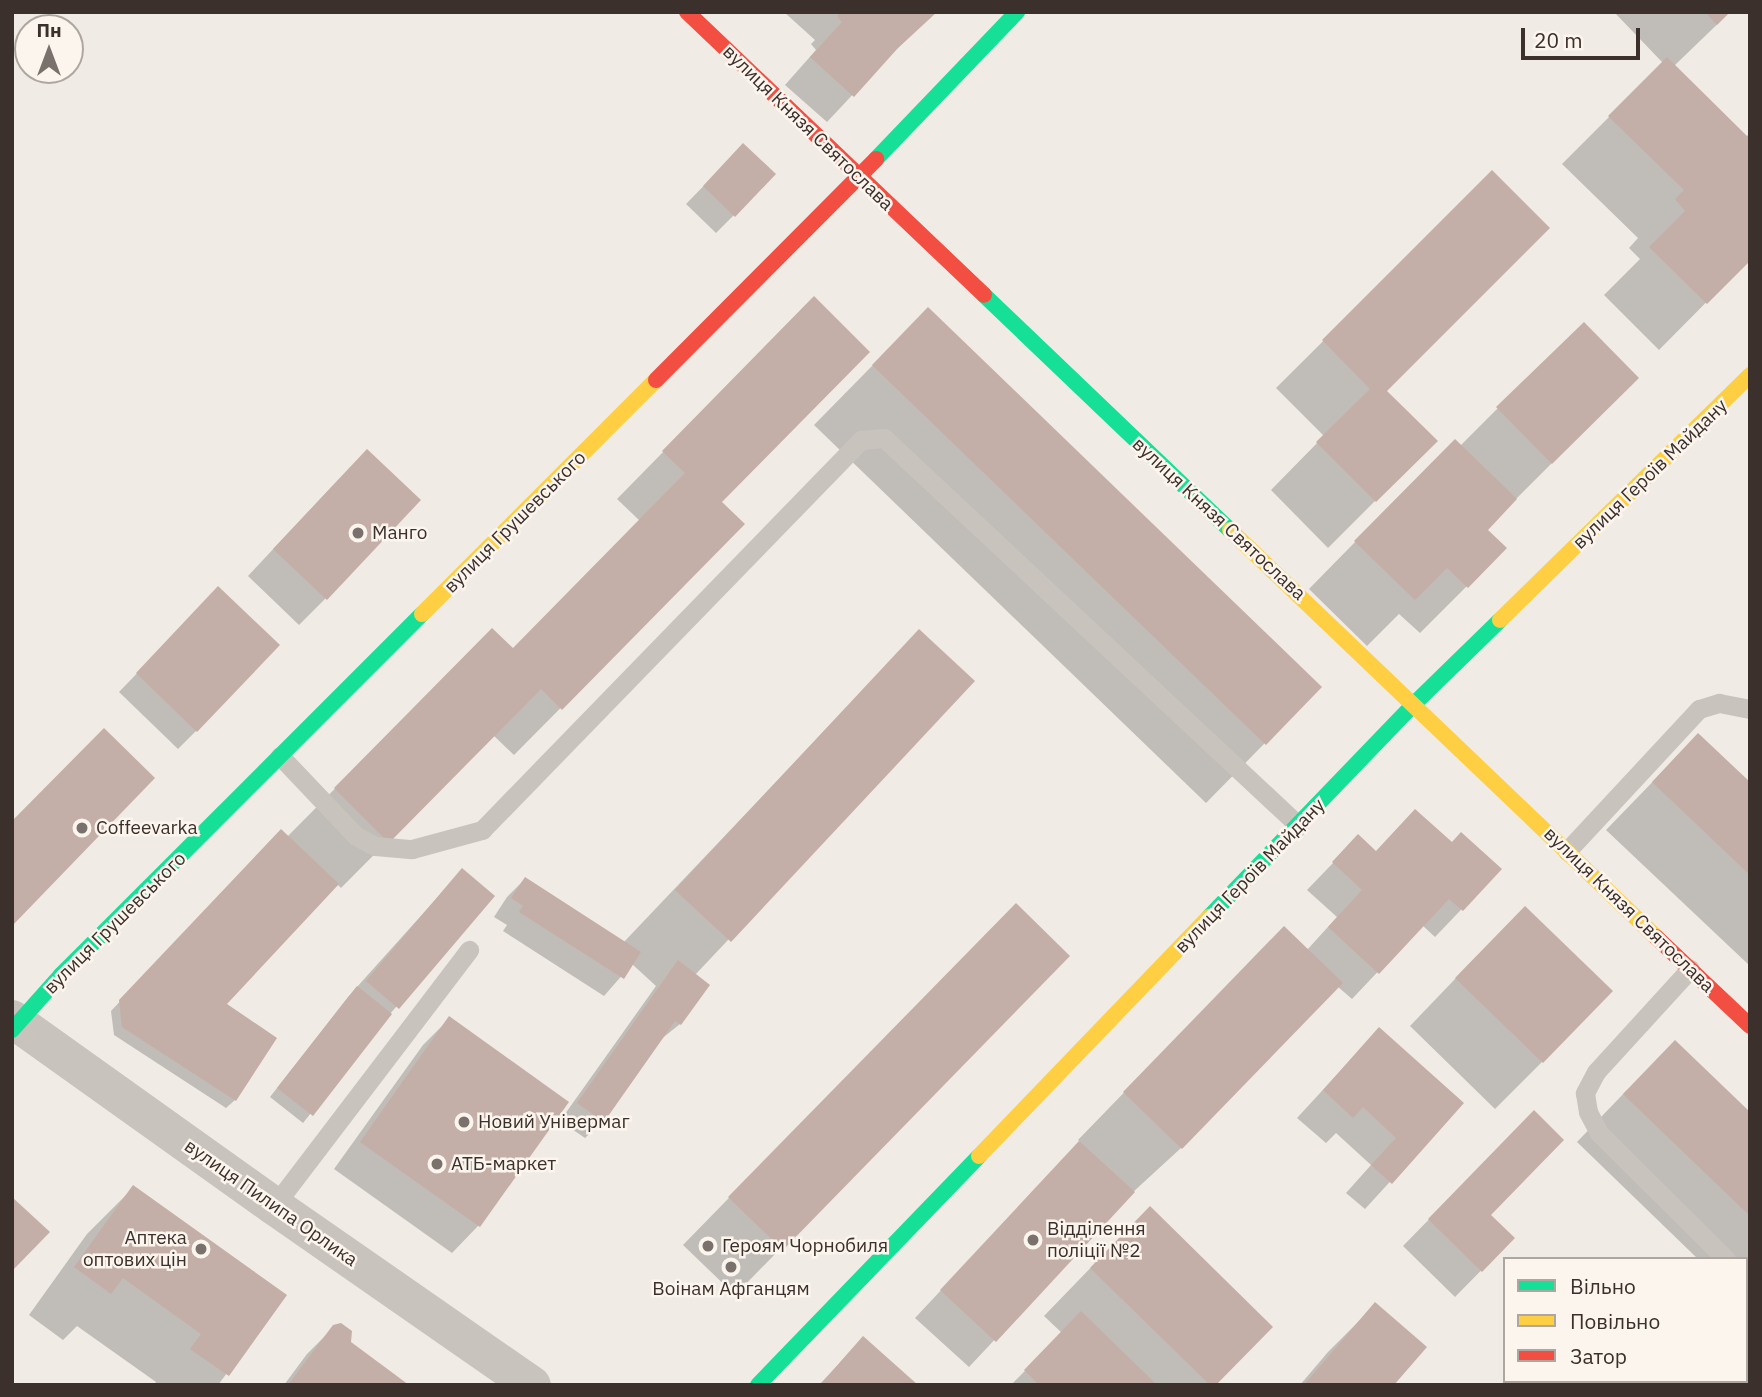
<!DOCTYPE html>
<html>
<head>
<meta charset="utf-8">
<style>
	body { margin:0 }
	#map { position:relative; width:1762px; height:1397px; overflow:hidden; background:#f0ebe5; font-family:"IBM Plex Sans",sans-serif }
	div>[style] { position:absolute }
	.shadow>* { inset:0; background:#0003 }
	.building>* { inset:0; background:#c3afa7 }
	.lane>* { height:19px; margin:-9.5px; padding:0 9.5px; transform-origin:9.5px; border-radius:9.5px; background:#c9c3be }
	.street>* { height:38px; margin:-19px; padding:0 19px; transform-origin:19px; border-radius:19px; background:#c9c3be }
	.fast>* { height:16px; margin:-8px; padding:0 8px; transform-origin:8px; border-radius:8px; background:#16e098 }
	.slow>* { height:16px; margin:-8px; padding:0 8px; transform-origin:8px; border-radius:8px; background:#ffcf43 }
	.jam>* { height:16px; margin:-8px; padding:0 8px; transform-origin:8px; border-radius:8px; background:#f24e42 }
	.dots>* { width:19px; height:19px; translate:-50% -50%; box-sizing:border-box; border:4px solid #fbf5ee; border-radius:50% }
	span { translate:-50% -50%; white-space:nowrap; text-align:center; line-height:1.15; -webkit-text-stroke:5px #fbf5ee; paint-order:stroke }
	.street-label { font-size:19px; color:#3b302b }
	.poi-label { font-size:19px; color:#3b302b }
	.left { translate:0 -50%; text-align:left }
	.right { translate:-100% -50%; text-align:right }
	.frame { position:absolute; inset:0; border:14px solid #3b302b; pointer-events:none }
	.legend { position:absolute; left:1503px; top:1257px; width:245px; height:126px; box-sizing:border-box; background:#fbf5ee; border:2px solid #aea6a0; margin:0; padding:9px 12px; list-style:none; font-size:21px; color:#3b302b }
	.legend li { display:flex; align-items:center; gap:14px; height:35px }
	.legend b { width:35px; border:2px solid #aea6a0 }
	.north { position:absolute; left:14px; top:14px; width:70px; height:70px; box-sizing:border-box; background:#fbf5ee; border:2px solid #aea6a0; border-radius:50%; rotate:0deg; font-size:19px; font-weight:700; line-height:28px; text-align:center; color:#3b302b }
	.north::after { content:''; display:block; margin:auto; width:24px; height:32px; background:#7a716c; clip-path:polygon(50% 0,100% 100%,50% 72%,0 100%) }
	.scale { position:absolute; left:1521px; top:28px; width:119px; height:32px; box-sizing:border-box; border:4px solid #3b302b; border-top:0; padding-left:9px; font-size:21px; line-height:24px; white-space:nowrap; color:#3b302b; -webkit-text-stroke:5px #fbf5ee; paint-order:stroke }
</style>
</head>
<body>
<div id="map">
	<div class="shadow">
		<i style="clip-path:polygon(784px 12px,936px 12px,887px 58px,827px 122px,785px 85px,816px 50px,811px 44px,815px 40px)"></i>
		<i style="clip-path:polygon(1614px 12px,1730px 12px,1674px 66px,1746px 139px,1750px 258px,1659px 350px,1604px 295px,1640px 259px,1629px 248px,1638px 238px,1562px 164px,1663px 63px)"></i>
		<i style="clip-path:polygon(726px 163px,734px 215px,716px 233px,686px 204px)"></i>
		<i style="clip-path:polygon(1492px 173px,1384px 391px,1435px 441px,1328px 548px,1271px 490px,1324px 436px,1276px 388px)"></i>
		<i style="clip-path:polygon(928px 309px,1320px 687px,1206px 803px,814px 425px)"></i>
		<i style="clip-path:polygon(767px 346px,720px 502px,743px 524px,514px 755px,493px 735px,341px 888px,337px 884px,224px 1005px,235px 1100px,226px 1108px,114px 1035px,111px 1011px,281px 831px,287px 837px,492px 630px,513px 650px,640px 521px,617px 499px)"></i>
		<i style="clip-path:polygon(1498px 408px,1590px 425px,1485px 530px,1467px 586px,1420px 633px,1399px 614px,1367px 646px,1309px 589px,1408px 488px,1460px 446px)"></i>
		<i style="clip-path:polygon(340px 478px,326px 598px,299px 625px,248px 576px)"></i>
		<i style="clip-path:polygon(201px 607px,196px 731px,178px 749px,119px 692px)"></i>
		<i style="clip-path:polygon(919px 631px,972px 681px,695px 975px,680px 1024px,660px 1040px,603px 1121px,585px 1138px,560px 1121px,656px 986px,632px 964px,604px 996px,503px 931px,507px 925px,494px 917px,507px 897px,525px 879px,623px 943px)"></i>
		<i style="clip-path:polygon(1698px 735px,1750px 784px,1750px 966px,1606px 830px)"></i>
		<i style="clip-path:polygon(1358px 837px,1375px 853px,1451px 844px,1500px 869px,1435px 937px,1422px 925px,1352px 999px,1337px 986px,1181px 1148px,1132px 1193px,969px 1367px,915px 1318px,1080px 1142px,1078px 1140px,1238px 975px,1307px 950px,1337px 917px,1307px 890px)"></i>
		<i style="clip-path:polygon(462px 870px,492px 896px,383px 1022px,303px 1123px,270px 1097px,348px 997px)"></i>
		<i style="clip-path:polygon(969px 952px,781px 1248px,735px 1295px,683px 1245px)"></i>
		<i style="clip-path:polygon(1478px 955px,1542px 1062px,1495px 1109px,1410px 1026px)"></i>
		<i style="clip-path:polygon(449px 1019px,567px 1102px,478px 1226px,452px 1253px,334px 1169px,423px 1045px)"></i>
		<i style="clip-path:polygon(1379px 1029px,1462px 1103px,1365px 1209px,1346px 1193px,1371px 1165px,1336px 1133px,1326px 1143px,1297px 1118px)"></i>
		<i style="clip-path:polygon(1628px 1089px,1750px 1115px,1750px 1308px,1746px 1305px,1746px 1259px,1698px 1259px,1577px 1142px)"></i>
		<i style="clip-path:polygon(1534px 1112px,1489px 1215px,1513px 1238px,1455px 1297px,1403px 1246px)"></i>
		<i style="clip-path:polygon(134px 1187px,285px 1296px,218px 1385px,154px 1385px,156px 1382px,77px 1326px,63px 1340px,29px 1315px,87px 1234px)"></i>
		<i style="clip-path:polygon(1103px 1255px,1214px 1385px,1011px 1385px,1062px 1333px,1044px 1316px)"></i>
		<i style="clip-path:polygon(1375px 1305px,1391px 1385px,1300px 1385px,1328px 1352px)"></i>
		<i style="clip-path:polygon(334px 1327px,349px 1343px,406px 1385px,284px 1385px,307px 1354px)"></i>
		<i style="clip-path:polygon(863px 1338px,915px 1385px,819px 1385px)"></i>
		<i style="clip-path:polygon(1549px 1381px,1582px 1381px,1579px 1385px,1553px 1385px)"></i>
	</div>
	<div class="building">
		<i style="clip-path:polygon(841px 12px,937px 12px,898px 48px,854px 97px,810px 57px,842px 22px,837px 16px)"></i>
		<i style="clip-path:polygon(1705px 12px,1730px 12px,1717px 25px)"></i>
		<i style="clip-path:polygon(1667px 57px,1747px 136px,1750px 133px,1750px 261px,1707px 304px,1649px 247px,1685px 211px,1675px 199px,1684px 190px,1608px 116px)"></i>
		<i style="clip-path:polygon(743px 143px,776px 174px,735px 217px,703px 186px)"></i>
		<i style="clip-path:polygon(1492px 170px,1550px 228px,1387px 391px,1438px 441px,1376px 502px,1316px 442px,1370px 389px,1322px 340px)"></i>
		<i style="clip-path:polygon(814px 296px,870px 352px,722px 502px,745px 524px,562px 710px,541px 689px,389px 843px,334px 788px,492px 628px,513px 648px,685px 473px,662px 451px)"></i>
		<i style="clip-path:polygon(928px 307px,1322px 687px,1266px 745px,872px 365px)"></i>
		<i style="clip-path:polygon(1584px 322px,1639px 378px,1552px 464px,1496px 407px)"></i>
		<i style="clip-path:polygon(1455px 439px,1517px 499px,1488px 530px,1507px 548px,1468px 588px,1447px 568px,1415px 600px,1354px 541px)"></i>
		<i style="clip-path:polygon(367px 449px,421px 500px,327px 600px,273px 549px)"></i>
		<i style="clip-path:polygon(218px 586px,280px 645px,197px 732px,136px 673px)"></i>
		<i style="clip-path:polygon(919px 629px,975px 681px,731px 942px,675px 890px)"></i>
		<i style="clip-path:polygon(104px 728px,155px 778px,12px 926px,12px 821px)"></i>
		<i style="clip-path:polygon(1698px 733px,1750px 782px,1750px 875px,1652px 782px)"></i>
		<i style="clip-path:polygon(1415px 809px,1452px 842px,1461px 832px,1502px 869px,1463px 911px,1449px 899px,1379px 974px,1328px 927px,1362px 890px,1332px 862px,1358px 834px,1376px 851px)"></i>
		<i style="clip-path:polygon(281px 829px,339px 884px,227px 1004px,277px 1038px,236px 1101px,122px 1027px,119px 1000px)"></i>
		<i style="clip-path:polygon(462px 868px,495px 896px,399px 1009px,366px 981px)"></i>
		<i style="clip-path:polygon(525px 877px,641px 952px,624px 979px,519px 912px,523px 906px,511px 898px)"></i>
		<i style="clip-path:polygon(1016px 903px,1070px 956px,783px 1250px,728px 1197px)"></i>
		<i style="clip-path:polygon(1525px 906px,1613px 991px,1543px 1063px,1455px 978px)"></i>
		<i style="clip-path:polygon(1284px 926px,1343px 983px,1182px 1149px,1123px 1092px)"></i>
		<i style="clip-path:polygon(678px 960px,710px 985px,681px 1025px,675px 1021px,604px 1122px,577px 1103px)"></i>
		<i style="clip-path:polygon(357px 986px,392px 1014px,313px 1116px,277px 1088px)"></i>
		<i style="clip-path:polygon(449px 1016px,569px 1102px,480px 1227px,360px 1142px)"></i>
		<i style="clip-path:polygon(1379px 1027px,1464px 1103px,1392px 1184px,1371px 1165px,1396px 1138px,1363px 1107px,1353px 1118px,1323px 1090px)"></i>
		<i style="clip-path:polygon(1675px 1040px,1750px 1112px,1750px 1216px,1623px 1094px)"></i>
		<i style="clip-path:polygon(1534px 1110px,1564px 1140px,1491px 1215px,1515px 1238px,1482px 1272px,1428px 1219px)"></i>
		<i style="clip-path:polygon(1079px 1141px,1135px 1192px,996px 1342px,940px 1290px)"></i>
		<i style="clip-path:polygon(133px 1185px,287px 1295px,229px 1376px,190px 1349px,201px 1334px,123px 1278px,111px 1294px,74px 1267px)"></i>
		<i style="clip-path:polygon(12px 1197px,50px 1232px,12px 1271px)"></i>
		<i style="clip-path:polygon(1150px 1206px,1273px 1327px,1216px 1385px,1210px 1385px,1090px 1268px)"></i>
		<i style="clip-path:polygon(1375px 1302px,1427px 1347px,1394px 1385px,1304px 1385px)"></i>
		<i style="clip-path:polygon(1081px 1311px,1157px 1385px,1039px 1385px,1024px 1370px)"></i>
		<i style="clip-path:polygon(341px 1323px,352px 1331px,351px 1342px,409px 1385px,288px 1385px,333px 1325px)"></i>
		<i style="clip-path:polygon(863px 1336px,918px 1385px,820px 1385px)"></i>
	</div>
	<div class="lane">
		<i style="left:280px;top:756px;width:110px;rotate:46.5deg"></i>
		<i style="left:356px;top:836px;width:21px;rotate:28deg"></i>
		<i style="left:375px;top:846px;width:37px;rotate:5deg"></i>
		<i style="left:412px;top:849px;width:73px;rotate:-15.2deg"></i>
		<i style="left:482px;top:830px;width:544px;rotate:-45.82deg"></i>
		<i style="left:861px;top:440px;width:23px;rotate:-5deg"></i>
		<i style="left:884px;top:438px;width:568px;rotate:43.07deg"></i>
		<i style="left:1567px;top:851px;width:194px;rotate:-47.1deg"></i>
		<i style="left:1699px;top:709px;width:21px;rotate:-17deg"></i>
		<i style="left:1719px;top:703px;width:32px;rotate:11deg"></i>
		<i style="left:1690px;top:969px;width:139px;rotate:132.4deg"></i>
		<i style="left:1596px;top:1072px;width:24px;rotate:118deg"></i>
		<i style="left:1585px;top:1093px;width:19px;rotate:81deg"></i>
		<i style="left:1588px;top:1112px;width:24px;rotate:62deg"></i>
		<i style="left:1599px;top:1133px;width:179px;rotate:44.8deg"></i>
		<i style="left:274px;top:1206px;width:322px;rotate:-52.7deg"></i>
		<i style="left:1746px;top:1278px;width:6px;rotate:45deg"></i>
	</div>
	<div class="street">
		<i style="left:12px;top:1019px;width:322px;rotate:35.5deg"></i>
		<i style="left:274px;top:1206px;width:314px;rotate:34.8deg"></i>
	</div>
	<div class="fast">
		<i style="left:876px;top:159px;width:204px;rotate:-46.2deg"></i>
		<i style="left:984px;top:295px;width:340px;rotate:43.7deg"></i>
		<i style="left:1209px;top:917px;width:296px;rotate:-46.1deg"></i>
		<i style="left:1414px;top:704px;width:120px;rotate:-44.3deg"></i>
		<i style="left:12px;top:1030px;width:74px;rotate:-48.3deg"></i>
		<i style="left:61px;top:975px;width:511px;rotate:-45deg"></i>
		<i style="left:758px;top:1385px;width:318px;rotate:-46deg"></i>
	</div>
	<div class="slow">
		<i style="left:1230px;top:530px;width:589px;rotate:43.69deg"></i>
		<i style="left:422px;top:614px;width:331px;rotate:-45deg"></i>
		<i style="left:1500px;top:620px;width:350px;rotate:-44.4deg"></i>
		<i style="left:979px;top:1156px;width:332px;rotate:-46.1deg"></i>
	</div>
	<div class="jam">
		<i style="left:687px;top:12px;width:410px;rotate:43.6deg"></i>
		<i style="left:656px;top:380px;width:312px;rotate:-45.1deg"></i>
		<i style="left:1656px;top:937px;width:129px;rotate:43.4deg"></i>
	</div>
	<div class="dots">
		<i style="left:358px;top:533px;background:#7a716c"></i>
		<i style="left:82px;top:828px;background:#7a716c"></i>
		<i style="left:464px;top:1122px;background:#7a716c"></i>
		<i style="left:437px;top:1164px;background:#7a716c"></i>
		<i style="left:1033px;top:1240px;background:#7a716c"></i>
		<i style="left:708px;top:1246px;background:#7a716c"></i>
		<i style="left:201px;top:1249px;background:#7a716c"></i>
		<i style="left:731px;top:1267px;background:#7a716c"></i>
	</div>
	<div class="street-label">
		<span style="left:808px;top:128px;rotate:44deg">вулиця Князя Святослава</span>
		<span style="left:1650px;top:474px;rotate:-44deg">вулиця Героїв Майдану</span>
		<span style="left:1219px;top:519px;rotate:43deg">вулиця Князя Святослава</span>
		<span style="left:515px;top:522px;rotate:-45deg">вулиця Грушевського</span>
		<span style="left:1250px;top:876px;rotate:-46deg">вулиця Героїв Майдану</span>
		<span style="left:1629px;top:910px;rotate:44deg">вулиця Князя Святослава</span>
		<span style="left:115px;top:923px;rotate:-45deg">вулиця Грушевського</span>
		<span style="left:271px;top:1203px;rotate:35deg">вулиця Пилипа Орлика</span>
	</div>
	<div class="poi-label">
		<span class="left" style="left:372px;top:533px">Манго</span>
		<span class="left" style="left:96px;top:828px">Coffeevarka</span>
		<span class="left" style="left:478px;top:1122px">Новий Універмаг</span>
		<span class="left" style="left:451px;top:1164px">АТБ-маркет</span>
		<span class="left" style="left:1047px;top:1240px">Відділення<br>поліції №2</span>
		<span class="right" style="left:187px;top:1249px">Аптека<br>оптових цін</span>
		<span class="left" style="left:722px;top:1246px">Героям Чорнобиля</span>
		<span style="left:731px;top:1289px">Воінам Афганцям</span>
	</div>
	<div class="frame"></div>
	<ul class="legend">
	<li><b style="height:9px;background:#16e098"></b>Вільно</li>
	<li><b style="height:9px;background:#ffcf43"></b>Повільно</li>
	<li><b style="height:9px;background:#f24e42"></b>Затор</li>
	</ul>
	<div class="north">Пн</div>
	<div class="scale">20 m</div>
</div>
</body>
</html>
